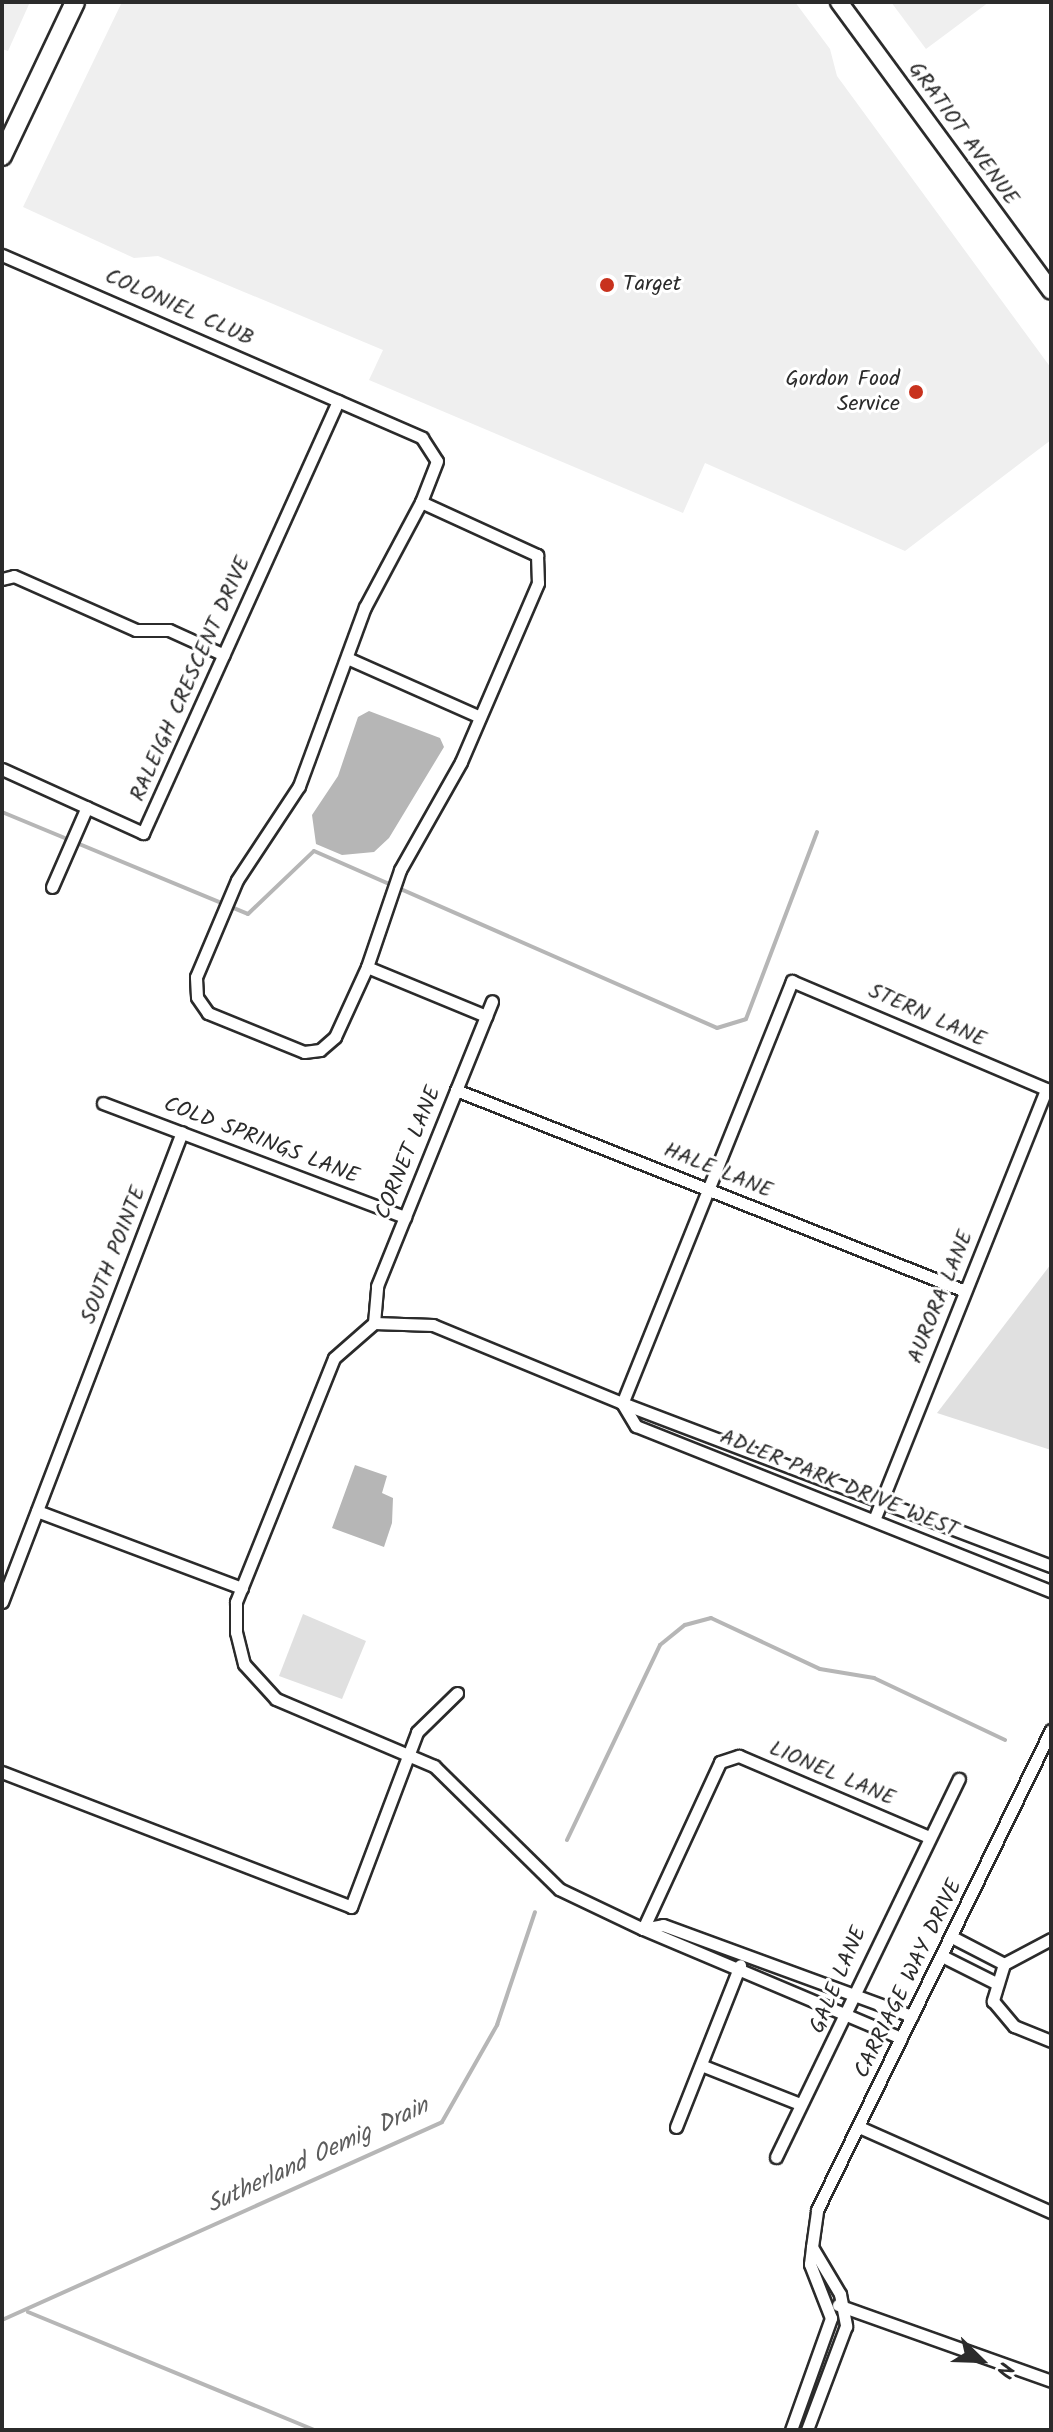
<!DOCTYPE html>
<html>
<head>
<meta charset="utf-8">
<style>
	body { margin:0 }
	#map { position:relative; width:1053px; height:2432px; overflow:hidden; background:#fff; font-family:Kalam,sans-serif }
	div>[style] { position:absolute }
	.built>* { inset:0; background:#efefef }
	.green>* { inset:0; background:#e0e0e0 }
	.water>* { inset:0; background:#b6b6b6 }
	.stream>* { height:4px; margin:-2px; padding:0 2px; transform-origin:2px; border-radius:2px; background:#b6b6b6 }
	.roads { filter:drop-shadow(2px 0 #2b2b2b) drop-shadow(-2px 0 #2b2b2b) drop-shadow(0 2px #2b2b2b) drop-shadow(0 -2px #2b2b2b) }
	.street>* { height:11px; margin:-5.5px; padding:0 5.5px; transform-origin:5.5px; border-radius:5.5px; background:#fff }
	.secondary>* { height:16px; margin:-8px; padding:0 8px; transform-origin:8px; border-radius:8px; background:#fff }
	.primary>* { height:18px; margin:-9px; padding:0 9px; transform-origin:9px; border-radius:9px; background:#fff }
	.dots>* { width:22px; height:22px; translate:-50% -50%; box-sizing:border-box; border:4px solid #fff; border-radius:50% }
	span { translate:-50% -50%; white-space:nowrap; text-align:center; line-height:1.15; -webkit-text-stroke:6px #fff; paint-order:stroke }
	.street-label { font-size:22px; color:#2b2b2b }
	.poi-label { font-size:22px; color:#2b2b2b }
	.left { translate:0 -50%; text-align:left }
	.right { translate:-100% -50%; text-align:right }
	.water-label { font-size:24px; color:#5c5c5c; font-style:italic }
	.frame { position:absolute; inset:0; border:4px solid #2b2b2b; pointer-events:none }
	.north { position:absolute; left:941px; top:2320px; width:80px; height:80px; -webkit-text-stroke:6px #fff; paint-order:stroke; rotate:113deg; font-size:22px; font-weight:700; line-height:32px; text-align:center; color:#2b2b2b }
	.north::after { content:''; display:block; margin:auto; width:28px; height:36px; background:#2b2b2b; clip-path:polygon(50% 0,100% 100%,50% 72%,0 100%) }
</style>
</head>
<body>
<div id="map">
	<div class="built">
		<i style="clip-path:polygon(2px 2px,30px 2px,8px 51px,2px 49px)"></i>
		<i style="clip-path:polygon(122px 2px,795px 2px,830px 49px,837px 76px,1051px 368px,1051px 440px,905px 551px,705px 463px,683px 513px,369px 380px,383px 350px,158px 256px,134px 258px,23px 207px)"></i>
		<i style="clip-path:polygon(891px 2px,989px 2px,926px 49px)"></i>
	</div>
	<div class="green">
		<i style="clip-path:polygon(1051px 1264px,1051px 1450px,937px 1413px)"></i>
		<i style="clip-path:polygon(303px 1614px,366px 1641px,342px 1699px,279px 1676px)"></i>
	</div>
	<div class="water">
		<i style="clip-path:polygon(369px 711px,440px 738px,444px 747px,389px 838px,374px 852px,342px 855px,316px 844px,312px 815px,338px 776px,358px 717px)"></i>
		<i style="clip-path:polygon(355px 1465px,387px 1476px,382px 1493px,393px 1498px,392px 1523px,384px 1547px,332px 1528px)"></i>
	</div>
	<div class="stream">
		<i style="left:2px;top:812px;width:266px;rotate:22.5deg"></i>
		<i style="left:248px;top:914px;width:91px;rotate:-43.7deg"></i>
		<i style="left:314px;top:851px;width:440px;rotate:23.7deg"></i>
		<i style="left:717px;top:1028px;width:30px;rotate:-17deg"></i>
		<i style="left:746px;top:1019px;width:200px;rotate:-69.2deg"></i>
		<i style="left:567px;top:1840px;width:216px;rotate:-64.5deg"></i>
		<i style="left:660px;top:1645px;width:32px;rotate:-39deg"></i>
		<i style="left:685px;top:1625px;width:27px;rotate:-15deg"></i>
		<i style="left:711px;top:1618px;width:120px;rotate:25.1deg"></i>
		<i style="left:820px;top:1669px;width:55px;rotate:9.5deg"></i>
		<i style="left:874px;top:1678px;width:145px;rotate:25.3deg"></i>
		<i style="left:28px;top:2312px;width:309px;rotate:22.4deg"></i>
		<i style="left:2px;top:2320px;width:482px;rotate:-24.2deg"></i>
		<i style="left:442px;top:2122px;width:112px;rotate:-60.4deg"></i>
		<i style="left:497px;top:2025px;width:119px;rotate:-71.4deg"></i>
	</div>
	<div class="roads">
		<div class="street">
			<i style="left:2px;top:255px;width:458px;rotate:23.5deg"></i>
			<i style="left:422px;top:438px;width:27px;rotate:57deg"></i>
			<i style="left:437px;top:461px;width:44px;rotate:111.3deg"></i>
			<i style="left:421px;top:502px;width:128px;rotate:24.6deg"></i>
			<i style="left:537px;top:555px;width:28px;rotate:88deg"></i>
			<i style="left:538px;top:583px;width:195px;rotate:113.3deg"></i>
			<i style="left:461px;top:762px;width:124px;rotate:119.5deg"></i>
			<i style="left:400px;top:870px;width:102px;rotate:108.8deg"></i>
			<i style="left:367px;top:967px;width:129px;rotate:22.4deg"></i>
			<i style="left:2px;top:579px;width:12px;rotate:-14deg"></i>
			<i style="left:14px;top:576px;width:133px;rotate:23.9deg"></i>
			<i style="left:136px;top:630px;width:33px"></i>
			<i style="left:169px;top:630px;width:60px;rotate:24.4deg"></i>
			<i style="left:347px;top:658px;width:145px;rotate:23.9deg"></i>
			<i style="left:2px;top:769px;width:155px;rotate:24.4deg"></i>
			<i style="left:143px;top:833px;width:474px;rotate:-65.7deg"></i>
			<i style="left:52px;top:887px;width:87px;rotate:-66.4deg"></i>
			<i style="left:367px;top:967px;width:77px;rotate:114.6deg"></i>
			<i style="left:335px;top:1037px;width:20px;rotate:139deg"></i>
			<i style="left:320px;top:1050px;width:16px;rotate:173deg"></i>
			<i style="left:304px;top:1052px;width:104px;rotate:-157.9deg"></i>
			<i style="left:208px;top:1013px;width:19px;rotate:-125deg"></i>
			<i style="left:197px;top:997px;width:20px;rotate:-93deg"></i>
			<i style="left:196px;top:977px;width:105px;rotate:-67.1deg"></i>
			<i style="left:237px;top:880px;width:113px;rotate:-56.6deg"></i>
			<i style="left:299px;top:786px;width:191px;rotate:-69.8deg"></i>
			<i style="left:365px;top:607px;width:119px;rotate:-61.9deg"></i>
			<i style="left:456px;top:1090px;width:547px;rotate:21.55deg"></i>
			<i style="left:103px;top:1103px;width:323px;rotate:20.7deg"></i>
			<i style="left:374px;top:1323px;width:37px;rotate:-85deg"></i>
			<i style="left:377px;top:1286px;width:307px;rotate:-68deg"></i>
			<i style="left:37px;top:1511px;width:219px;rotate:20.6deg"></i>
			<i style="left:874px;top:1520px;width:464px;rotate:-68.2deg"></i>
			<i style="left:1046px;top:1089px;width:276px;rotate:-157deg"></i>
			<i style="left:792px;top:981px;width:455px;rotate:111.9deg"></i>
			<i style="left:622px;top:1403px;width:204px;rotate:-157.6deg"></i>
			<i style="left:433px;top:1325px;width:59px;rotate:-178.1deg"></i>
			<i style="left:374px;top:1323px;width:53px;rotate:138.8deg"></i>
			<i style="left:334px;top:1358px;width:263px;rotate:111.9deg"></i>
			<i style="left:236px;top:1602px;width:30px;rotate:90deg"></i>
			<i style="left:236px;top:1632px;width:33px;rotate:76deg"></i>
			<i style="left:244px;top:1664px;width:47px;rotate:47.6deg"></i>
			<i style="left:276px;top:1699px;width:172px;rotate:23deg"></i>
			<i style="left:434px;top:1766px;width:175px;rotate:44.5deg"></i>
			<i style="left:559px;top:1889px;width:93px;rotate:25.5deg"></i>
			<i style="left:643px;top:1929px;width:184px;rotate:-65.2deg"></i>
			<i style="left:720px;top:1762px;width:20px;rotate:-18deg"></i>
			<i style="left:739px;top:1756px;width:207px;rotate:23.1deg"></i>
			<i style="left:1051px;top:1566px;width:459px;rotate:-159.2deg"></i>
			<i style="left:622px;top:1403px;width:27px;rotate:59deg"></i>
			<i style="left:636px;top:1426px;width:447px;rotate:21.7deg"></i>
			<i style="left:2px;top:1602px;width:503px;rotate:-69.04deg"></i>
			<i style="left:2px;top:1772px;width:374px;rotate:21.1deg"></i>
			<i style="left:351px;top:1907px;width:187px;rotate:-69.3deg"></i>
			<i style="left:417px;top:1732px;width:56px;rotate:-44.3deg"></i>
			<i style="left:952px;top:1937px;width:59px;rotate:27.4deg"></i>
			<i style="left:1051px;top:1939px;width:53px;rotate:152deg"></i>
			<i style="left:1004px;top:1964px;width:39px;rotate:107deg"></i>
			<i style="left:993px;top:2001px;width:33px;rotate:50deg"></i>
			<i style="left:1014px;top:2026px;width:40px;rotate:22deg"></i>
			<i style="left:942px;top:1956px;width:58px;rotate:26.6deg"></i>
			<i style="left:901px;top:2038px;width:280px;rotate:-157.1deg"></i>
			<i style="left:643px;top:1929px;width:20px;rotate:-11deg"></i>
			<i style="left:663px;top:1925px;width:265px;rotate:20.1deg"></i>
			<i style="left:701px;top:2065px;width:106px;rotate:21.5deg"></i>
			<i style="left:676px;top:2127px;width:174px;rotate:-68.4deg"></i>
			<i style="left:859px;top:2127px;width:210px;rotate:23.9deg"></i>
			<i style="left:776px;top:2157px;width:420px;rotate:-64.2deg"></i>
			<i style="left:812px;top:2247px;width:37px;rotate:-82deg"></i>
			<i style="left:817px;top:2210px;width:534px;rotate:-64.01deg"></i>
			<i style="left:838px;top:2305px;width:226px;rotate:19.6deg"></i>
			<i style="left:791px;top:2430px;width:119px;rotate:-70.3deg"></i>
			<i style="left:831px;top:2318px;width:58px;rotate:-111.3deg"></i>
			<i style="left:810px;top:2264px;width:17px;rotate:-83deg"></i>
			<i style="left:812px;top:2247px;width:55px;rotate:59.2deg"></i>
			<i style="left:840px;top:2294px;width:33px;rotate:79deg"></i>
			<i style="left:846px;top:2326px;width:111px;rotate:110.6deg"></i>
		</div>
		<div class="secondary">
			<i style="left:839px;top:2px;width:358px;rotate:53.7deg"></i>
		</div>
		<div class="primary">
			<i style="left:2px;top:156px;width:170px;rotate:-64.6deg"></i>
		</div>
	</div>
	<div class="dots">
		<i style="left:607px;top:285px;background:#c8321e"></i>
		<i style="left:916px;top:392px;background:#c8321e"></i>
	</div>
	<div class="street-label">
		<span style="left:963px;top:134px;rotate:54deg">GRATIOT AVENUE</span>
		<span style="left:179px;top:308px;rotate:24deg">COLONIEL CLUB</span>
		<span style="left:191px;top:679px;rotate:-66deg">RALEIGH CRESCENT DRIVE</span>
		<span style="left:927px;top:1016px;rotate:24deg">STERN LANE</span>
		<span style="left:261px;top:1141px;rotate:21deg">COLD SPRINGS LANE</span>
		<span style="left:409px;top:1153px;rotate:-68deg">CORNET LANE</span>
		<span style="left:718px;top:1171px;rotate:22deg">HALE LANE</span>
		<span style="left:114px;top:1255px;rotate:-69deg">SOUTH POINTE</span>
		<span style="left:941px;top:1297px;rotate:-68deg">AURORA LANE</span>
		<span style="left:839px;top:1484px;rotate:22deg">ADLER PARK DRIVE WEST</span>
		<span style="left:832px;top:1774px;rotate:23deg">LIONEL LANE</span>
		<span style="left:909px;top:1979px;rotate:-64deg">CARRIAGE WAY DRIVE</span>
		<span style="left:839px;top:1980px;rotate:-67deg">GALE LANE</span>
	</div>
	<div class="poi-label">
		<span class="left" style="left:623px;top:285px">Target</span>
		<span class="right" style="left:900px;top:392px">Gordon Food<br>Service</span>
	</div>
	<div class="water-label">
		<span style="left:318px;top:2156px;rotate:-25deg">Sutherland Oemig Drain</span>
	</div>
	<div class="frame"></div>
	<div class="north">N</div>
</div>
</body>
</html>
